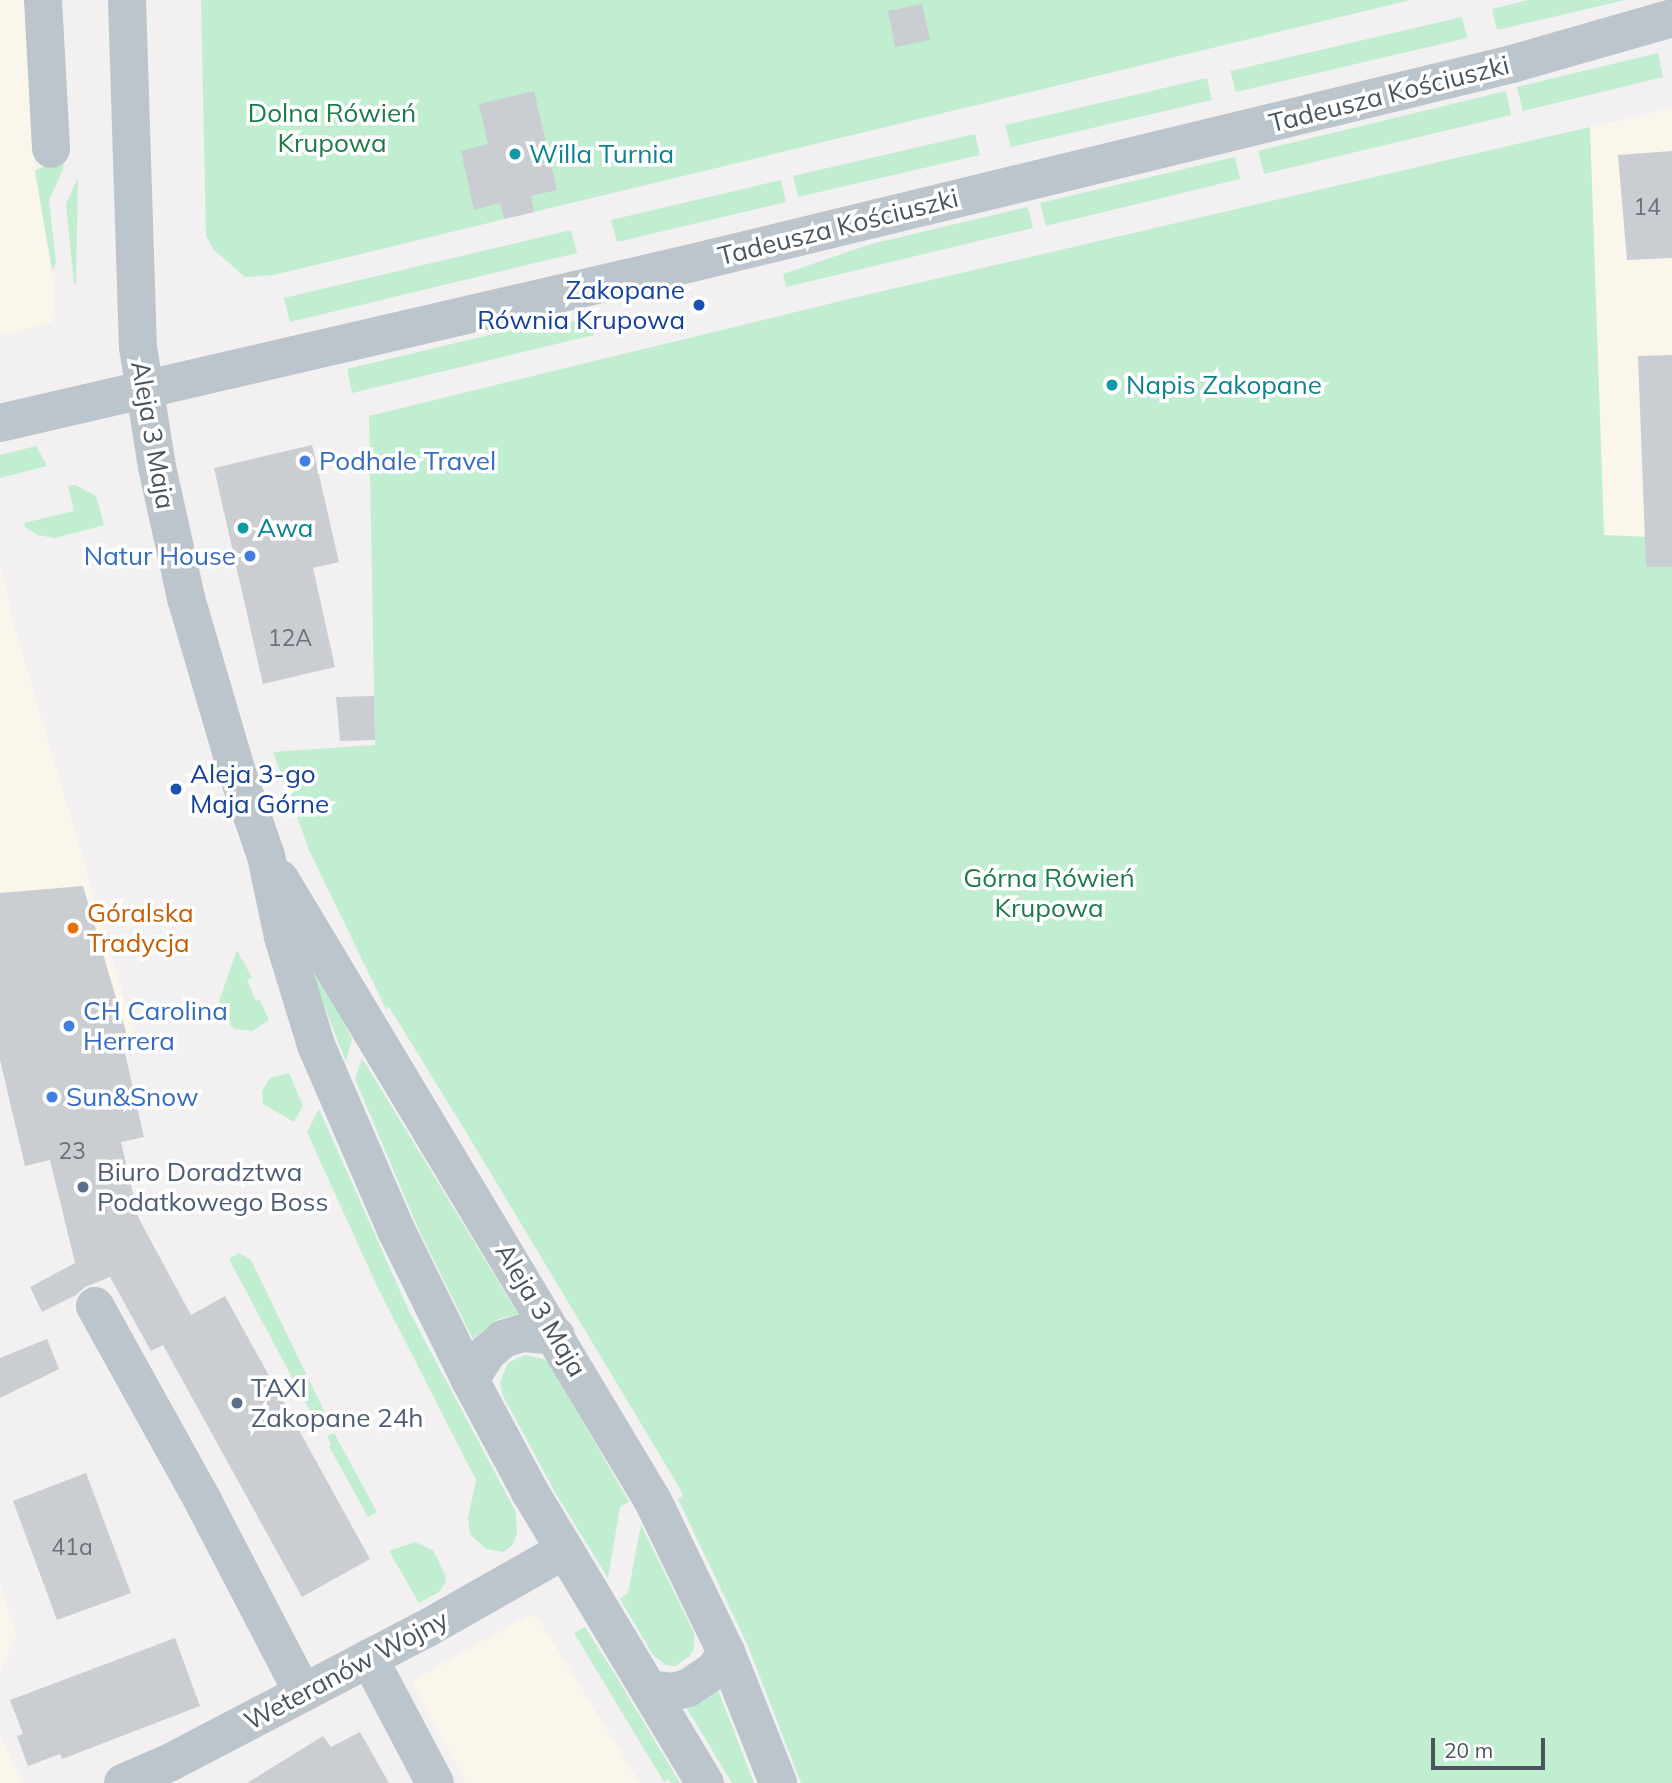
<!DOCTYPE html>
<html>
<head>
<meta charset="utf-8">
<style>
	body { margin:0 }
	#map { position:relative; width:1672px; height:1783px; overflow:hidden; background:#f2f0f0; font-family:Mulish,sans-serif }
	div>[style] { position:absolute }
	.commercial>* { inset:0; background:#fbf6eb }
	.green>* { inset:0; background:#c1edd1 }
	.building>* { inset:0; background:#cacdd2 }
	.minor>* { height:38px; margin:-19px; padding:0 19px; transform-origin:19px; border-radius:19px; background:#bcc5cc }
	.dots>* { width:19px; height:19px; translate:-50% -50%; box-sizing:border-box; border:4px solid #fff; border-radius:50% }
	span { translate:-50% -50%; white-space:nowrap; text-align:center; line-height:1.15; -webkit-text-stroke:7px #fff; paint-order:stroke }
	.number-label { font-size:23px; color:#69727a }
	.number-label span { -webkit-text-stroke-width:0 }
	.street-label { font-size:26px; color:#49545d }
	.park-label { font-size:26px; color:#1c7b49 }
	.culture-label { font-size:26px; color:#0d838f }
	.left { translate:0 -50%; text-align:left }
	.transit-label { font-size:26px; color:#164399 }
	.right { translate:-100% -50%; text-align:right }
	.shop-label { font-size:26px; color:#366cbe }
	.food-label { font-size:26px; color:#c56008 }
	.service-label { font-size:26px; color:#4e5e75 }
	.scale { position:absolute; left:1431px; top:1738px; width:114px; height:32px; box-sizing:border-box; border:4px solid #49545d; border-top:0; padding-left:9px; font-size:21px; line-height:24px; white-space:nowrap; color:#49545d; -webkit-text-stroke:5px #fff; paint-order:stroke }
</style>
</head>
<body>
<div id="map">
	<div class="commercial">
		<i style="clip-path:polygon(0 0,27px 0,35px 171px,55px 291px,52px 322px,0 336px)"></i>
		<i style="clip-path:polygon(1672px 108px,1672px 538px,1604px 535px,1590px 127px)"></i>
		<i style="clip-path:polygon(0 562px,12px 618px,140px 1052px,0 1066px)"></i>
		<i style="clip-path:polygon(0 1584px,16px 1635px,0 1672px)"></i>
		<i style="clip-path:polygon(529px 1615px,537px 1617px,640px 1783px,466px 1783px,412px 1681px)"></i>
		<i style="clip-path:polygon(0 1735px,22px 1783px,0 1783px)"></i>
	</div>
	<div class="green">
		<i style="clip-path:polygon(201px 0,1410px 0,274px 275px,245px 277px,214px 250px,206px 236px)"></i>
		<i style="clip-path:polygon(1528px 0,1625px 0,1497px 30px,1492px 9px)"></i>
		<i style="clip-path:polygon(1462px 17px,1467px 38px,1236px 92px,1230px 71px)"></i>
		<i style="clip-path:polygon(1658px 53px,1663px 77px,1523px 111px,1517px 87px)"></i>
		<i style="clip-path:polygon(1207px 78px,1212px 100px,1011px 147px,1005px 125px)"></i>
		<i style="clip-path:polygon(1506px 91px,1511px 115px,1264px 174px,1258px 151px)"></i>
		<i style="clip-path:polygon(1590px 127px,1604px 535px,1672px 538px,1672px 1783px,801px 1783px,748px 1646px,678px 1499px,683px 1496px,679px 1487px,463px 1127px,389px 1007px,386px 1009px,309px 850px,273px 752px,375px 745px,369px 416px,853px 298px)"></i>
		<i style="clip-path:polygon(975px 134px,980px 155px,798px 197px,793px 176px)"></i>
		<i style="clip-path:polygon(65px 144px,63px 169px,49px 200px,56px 263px,52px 270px,35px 171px,48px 164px)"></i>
		<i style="clip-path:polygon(1235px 157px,1240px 179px,1046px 226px,1040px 203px)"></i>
		<i style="clip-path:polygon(78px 178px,76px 284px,74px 284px,66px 204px)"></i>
		<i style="clip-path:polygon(781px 180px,786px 202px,617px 242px,611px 220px)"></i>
		<i style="clip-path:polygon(1028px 207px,1033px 228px,786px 287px,783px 274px,871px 244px)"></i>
		<i style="clip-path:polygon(571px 230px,577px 253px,290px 322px,284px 298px)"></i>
		<i style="clip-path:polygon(589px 319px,594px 335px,352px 393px,347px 369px,527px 326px)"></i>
		<i style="clip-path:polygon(36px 446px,47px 466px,0 478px,0 455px)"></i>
		<i style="clip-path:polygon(75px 485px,96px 496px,104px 525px,55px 538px,37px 535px,25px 527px,24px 523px,74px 511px,68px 486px)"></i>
		<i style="clip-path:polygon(287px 911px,352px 1039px,346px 1062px)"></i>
		<i style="clip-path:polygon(237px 950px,252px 978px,247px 980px,256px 1001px,260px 1000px,269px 1020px,253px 1031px,234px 1029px,222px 1013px,219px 1001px)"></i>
		<i style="clip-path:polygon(362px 1058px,518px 1314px,498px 1319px,473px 1339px,417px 1226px,355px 1079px)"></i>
		<i style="clip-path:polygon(289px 1073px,303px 1106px,294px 1122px,263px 1104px,262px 1091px,270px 1078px)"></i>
		<i style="clip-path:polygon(319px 1109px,409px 1311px,516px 1512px,517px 1533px,513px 1544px,504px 1552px,486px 1549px,470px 1534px,468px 1518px,476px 1480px,377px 1286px,307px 1132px)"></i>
		<i style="clip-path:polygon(239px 1253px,251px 1260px,325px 1413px,317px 1417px,313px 1410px,310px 1411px,229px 1259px)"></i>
		<i style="clip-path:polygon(525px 1355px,544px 1359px,550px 1364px,629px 1502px,620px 1507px,608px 1578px,556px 1494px,502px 1394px,500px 1382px,508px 1363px)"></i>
		<i style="clip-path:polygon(334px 1433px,377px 1512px,368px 1517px,329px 1446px,331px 1444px,327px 1436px)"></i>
		<i style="clip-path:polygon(641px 1525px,694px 1633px,694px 1649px,690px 1656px,675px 1666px,666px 1665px,653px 1655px,620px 1599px,628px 1593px)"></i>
		<i style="clip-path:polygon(415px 1542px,433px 1550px,445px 1575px,446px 1581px,439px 1592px,419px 1603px,389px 1551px)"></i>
		<i style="clip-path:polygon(585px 1627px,613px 1671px,680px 1783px,671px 1783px,668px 1779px,664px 1782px,574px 1633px)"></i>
		<i style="clip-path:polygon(718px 1690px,754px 1783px,732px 1783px,686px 1707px,703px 1701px)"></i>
	</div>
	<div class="building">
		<i style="clip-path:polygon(922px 4px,930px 40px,895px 47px,888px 11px)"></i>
		<i style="clip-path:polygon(534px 91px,557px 190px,531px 196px,534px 212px,504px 219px,500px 203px,474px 210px,461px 151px,488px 144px,479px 104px)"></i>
		<i style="clip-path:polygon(1672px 151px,1672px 258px,1627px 260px,1618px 155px)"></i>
		<i style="clip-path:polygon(1672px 355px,1672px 567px,1646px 567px,1638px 356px)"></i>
		<i style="clip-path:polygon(312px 445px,339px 562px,313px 568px,335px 667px,263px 684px,214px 468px)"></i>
		<i style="clip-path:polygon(374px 696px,375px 740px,340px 741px,336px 697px)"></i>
		<i style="clip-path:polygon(83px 886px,132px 1052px,125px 1053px,144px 1137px,121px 1142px,139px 1219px,191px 1315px,225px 1296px,370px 1559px,302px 1597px,163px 1345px,151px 1351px,110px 1277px,85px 1287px,76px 1295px,42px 1312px,30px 1287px,75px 1263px,50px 1160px,25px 1166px,0 1060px,0 893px)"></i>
		<i style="clip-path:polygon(47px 1339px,59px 1369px,0 1398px,0 1358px)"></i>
		<i style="clip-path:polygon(86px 1473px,131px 1593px,57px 1620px,13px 1501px)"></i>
		<i style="clip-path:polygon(175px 1638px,200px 1706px,62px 1759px,60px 1754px,28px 1766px,17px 1736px,23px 1734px,10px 1700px)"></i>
		<i style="clip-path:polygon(360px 1732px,389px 1783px,247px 1783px,323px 1736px,331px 1747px)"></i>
	</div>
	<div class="minor">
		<i style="left:43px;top:0;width:149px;rotate:86.9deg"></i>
		<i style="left:127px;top:0;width:347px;rotate:88.2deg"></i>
		<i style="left:138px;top:347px;width:121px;rotate:81deg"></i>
		<i style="left:157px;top:467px;width:134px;rotate:77.5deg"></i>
		<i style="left:186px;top:598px;width:178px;rotate:73.7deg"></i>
		<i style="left:236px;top:769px;width:92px;rotate:71deg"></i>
		<i style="left:266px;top:856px;width:83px;rotate:78.1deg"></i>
		<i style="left:283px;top:937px;width:113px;rotate:73deg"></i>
		<i style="left:316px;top:1045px;width:202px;rotate:66.6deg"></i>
		<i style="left:396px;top:1230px;width:167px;rotate:63.7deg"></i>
		<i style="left:470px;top:1380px;width:127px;rotate:61.8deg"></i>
		<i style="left:530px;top:1492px;width:340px;rotate:59deg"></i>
		<i style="left:0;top:423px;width:710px;rotate:-13.02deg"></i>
		<i style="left:692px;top:263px;width:844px;rotate:-13.64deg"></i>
		<i style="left:1512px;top:64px;width:166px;rotate:-16deg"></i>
		<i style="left:280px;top:879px;width:725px;rotate:59.05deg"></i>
		<i style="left:653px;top:1501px;width:168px;rotate:64.2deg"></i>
		<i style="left:726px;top:1652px;width:141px;rotate:68.3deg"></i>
		<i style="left:95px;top:1306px;width:225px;rotate:61deg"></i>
		<i style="left:204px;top:1503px;width:214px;rotate:62.5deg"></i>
		<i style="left:470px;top:1380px;width:32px;rotate:-58deg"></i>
		<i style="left:487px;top:1353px;width:21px;rotate:-41deg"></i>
		<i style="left:503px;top:1339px;width:21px;rotate:-17deg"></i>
		<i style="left:523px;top:1333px;width:33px;rotate:5deg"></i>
		<i style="left:369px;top:1658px;width:141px;rotate:62.2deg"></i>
		<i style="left:649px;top:1689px;width:23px;rotate:7deg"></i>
		<i style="left:672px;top:1692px;width:16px;rotate:-14deg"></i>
		<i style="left:688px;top:1688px;width:32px;rotate:-34deg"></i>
		<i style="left:715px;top:1670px;width:21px;rotate:-59deg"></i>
		<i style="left:123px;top:1783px;width:52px;rotate:-23.6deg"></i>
		<i style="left:171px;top:1762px;width:285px;rotate:-27.6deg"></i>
		<i style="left:424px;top:1630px;width:162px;rotate:-29.6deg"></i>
	</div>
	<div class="dots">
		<i style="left:515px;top:154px;background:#0f9aa8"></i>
		<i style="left:699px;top:305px;background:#1a4fb4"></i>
		<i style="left:1112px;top:385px;background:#0f9aa8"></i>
		<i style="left:305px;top:461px;background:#3f7fe0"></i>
		<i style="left:243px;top:528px;background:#0f9aa8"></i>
		<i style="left:250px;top:556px;background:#3f7fe0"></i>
		<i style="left:176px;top:789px;background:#1a4fb4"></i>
		<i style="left:73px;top:928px;background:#e8710a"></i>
		<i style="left:69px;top:1026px;background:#3f7fe0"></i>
		<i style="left:52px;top:1097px;background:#3f7fe0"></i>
		<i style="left:83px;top:1187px;background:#5c6f8a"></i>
		<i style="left:237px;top:1403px;background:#5c6f8a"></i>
	</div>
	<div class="number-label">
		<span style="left:1647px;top:207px">14</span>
		<span style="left:290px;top:638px">12A</span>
		<span style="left:72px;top:1151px">23</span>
		<span style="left:72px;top:1547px">41a</span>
	</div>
	<div class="street-label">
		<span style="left:1389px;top:94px;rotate:-14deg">Tadeusza Kościuszki</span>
		<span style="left:838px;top:227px;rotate:-14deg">Tadeusza Kościuszki</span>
		<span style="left:153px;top:435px;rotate:80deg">Aleja 3 Maja</span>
		<span style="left:541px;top:1310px;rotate:59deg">Aleja 3 Maja</span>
		<span style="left:346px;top:1670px;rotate:-28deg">Weteranów Wojny</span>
	</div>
	<div class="park-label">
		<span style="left:332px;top:128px">Dolna Rówień<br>Krupowa</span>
		<span style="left:1049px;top:893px">Górna Rówień<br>Krupowa</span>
	</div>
	<div class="culture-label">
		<span class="left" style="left:529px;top:154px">Willa Turnia</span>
		<span class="left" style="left:1126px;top:385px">Napis Zakopane</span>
		<span class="left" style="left:257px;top:528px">Awa</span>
	</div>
	<div class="transit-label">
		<span class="right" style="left:685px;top:305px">Zakopane<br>Równia Krupowa</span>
		<span class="left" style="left:190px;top:789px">Aleja 3-go<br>Maja Górne</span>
	</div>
	<div class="shop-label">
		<span class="left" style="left:319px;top:461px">Podhale Travel</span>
		<span class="right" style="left:236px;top:556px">Natur House</span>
		<span class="left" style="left:83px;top:1026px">CH Carolina<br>Herrera</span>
		<span class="left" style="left:66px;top:1097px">Sun&amp;Snow</span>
	</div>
	<div class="food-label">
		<span class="left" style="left:87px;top:928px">Góralska<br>Tradycja</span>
	</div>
	<div class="service-label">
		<span class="left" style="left:97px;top:1187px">Biuro Doradztwa<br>Podatkowego Boss</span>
		<span class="left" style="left:251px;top:1403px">TAXI<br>Zakopane 24h</span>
	</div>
	<div class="scale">20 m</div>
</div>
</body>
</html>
